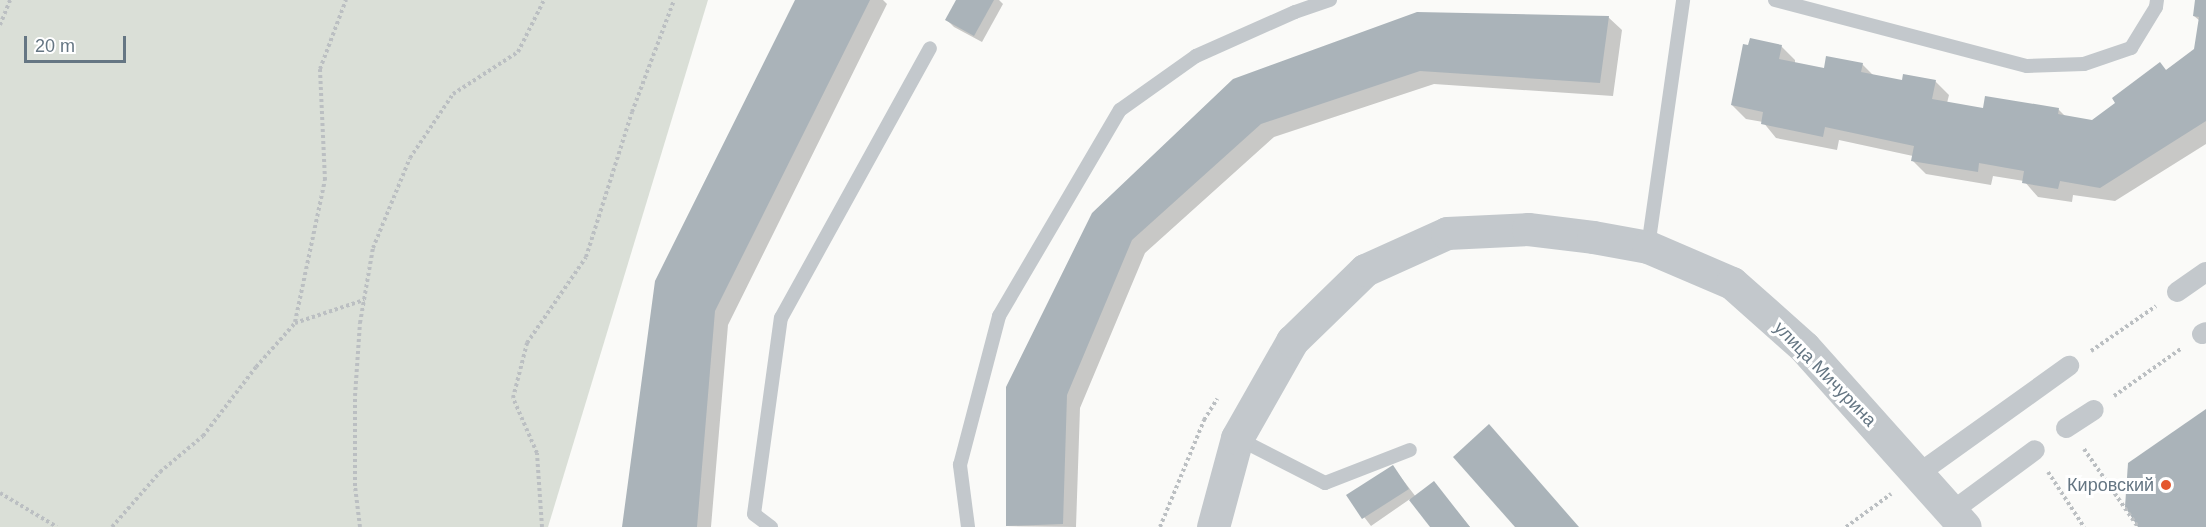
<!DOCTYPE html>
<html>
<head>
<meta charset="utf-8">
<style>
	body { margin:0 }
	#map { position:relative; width:2206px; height:527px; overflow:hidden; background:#fafaf8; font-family:Arial,sans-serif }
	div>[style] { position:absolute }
	.green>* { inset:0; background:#dadfd7 }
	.shadow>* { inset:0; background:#0003 }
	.building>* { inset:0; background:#aab3b9 }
	.path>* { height:4px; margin-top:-2px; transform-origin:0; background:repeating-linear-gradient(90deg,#bbbfc2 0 3px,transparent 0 6px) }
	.service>* { height:14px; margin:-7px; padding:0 7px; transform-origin:7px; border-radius:7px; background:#c3c8cc }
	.pedestrian>* { height:20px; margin:-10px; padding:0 10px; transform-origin:10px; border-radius:10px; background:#c3c8cc }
	.tertiary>* { height:33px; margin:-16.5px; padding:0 16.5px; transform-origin:16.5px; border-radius:16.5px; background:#c3c8cc }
	.dots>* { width:16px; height:16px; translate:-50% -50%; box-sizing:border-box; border:3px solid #fff; border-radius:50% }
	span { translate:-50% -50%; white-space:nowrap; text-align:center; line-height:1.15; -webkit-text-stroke:6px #fff; paint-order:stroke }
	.street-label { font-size:18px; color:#657683 }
	.poi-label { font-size:18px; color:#657683 }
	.right { translate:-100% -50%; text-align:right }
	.scale { position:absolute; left:24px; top:36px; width:102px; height:27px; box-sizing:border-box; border:3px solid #657683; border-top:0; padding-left:8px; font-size:18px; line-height:21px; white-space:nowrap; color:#657683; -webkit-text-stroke:4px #fff; paint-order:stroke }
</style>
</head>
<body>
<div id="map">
	<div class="green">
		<i style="clip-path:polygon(0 0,708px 0,548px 527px,0 527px)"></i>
	</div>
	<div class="shadow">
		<i style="clip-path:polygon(796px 0,883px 0,887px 4px,728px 325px,711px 527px,623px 527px)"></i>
		<i style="clip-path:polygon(958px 0,999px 0,1003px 4px,982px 42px,954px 27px,947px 20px)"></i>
		<i style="clip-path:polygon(2197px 0,2206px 0,2206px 144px,2115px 201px,2073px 195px,2072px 202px,2038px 197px,2024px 181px,1993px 176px,1991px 185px,1926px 174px,1912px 160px,1913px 156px,1839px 140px,1837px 150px,1776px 138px,1763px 122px,1746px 119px,1732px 105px,1781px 46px,1795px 60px,1795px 64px,1825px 70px,1862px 64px,1874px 76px,1903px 82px,1935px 81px,1949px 95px,1947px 103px,1984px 110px,2058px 109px,2066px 117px,2092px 122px,2195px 50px,2200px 21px,2194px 16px)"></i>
		<i style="clip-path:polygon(1608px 17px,1622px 30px,1613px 96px,1434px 84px,1274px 137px,1145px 253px,1080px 408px,1076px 527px,1007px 526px,1007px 387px,1234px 80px)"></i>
		<i style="clip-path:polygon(1393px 467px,1416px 497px,1434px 483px,1470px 527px,1432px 527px,1410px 499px,1371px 526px,1348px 496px)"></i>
	</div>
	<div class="building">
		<i style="clip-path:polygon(795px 0,870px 0,715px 311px,697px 527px,622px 527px,655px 281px)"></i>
		<i style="clip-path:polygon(956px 0,994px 0,974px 36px,945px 20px)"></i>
		<i style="clip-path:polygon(2195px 0,2206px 0,2206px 121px,2100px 188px,2060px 181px,2058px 189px,2022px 183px,2024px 171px,1979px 163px,1978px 172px,1911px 161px,1914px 146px,1825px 127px,1823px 137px,1761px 124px,1763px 112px,1731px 105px,1743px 44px,1748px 45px,1750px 38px,1782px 45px,1779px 59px,1824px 68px,1826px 56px,1863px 63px,1861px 72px,1902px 80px,1903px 74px,1936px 80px,1932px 99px,1983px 108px,1985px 96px,2059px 108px,2058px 114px,2092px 120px,2115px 103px,2112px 98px,2160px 62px,2166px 70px,2194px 49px,2199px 17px,2193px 16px)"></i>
		<i style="clip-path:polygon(1417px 12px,1609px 16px,1600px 83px,1420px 71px,1261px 124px,1132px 240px,1067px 395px,1063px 524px,1006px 526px,1006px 387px,1092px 213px,1233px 79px)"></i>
		<i style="clip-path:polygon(2206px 409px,2206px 527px,2138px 527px,2125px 507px,2128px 463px)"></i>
		<i style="clip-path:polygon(1489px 424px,1579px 527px,1515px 527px,1453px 457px)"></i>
		<i style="clip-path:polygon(1393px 465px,1409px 489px,1362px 519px,1346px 495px)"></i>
		<i style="clip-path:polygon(1434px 481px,1470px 527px,1430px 527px,1409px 500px)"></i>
	</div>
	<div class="path">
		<i style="left:0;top:25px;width:27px;rotate:-68deg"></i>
		<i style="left:295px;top:322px;width:145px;rotate:-78.1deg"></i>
		<i style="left:325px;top:180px;width:111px;rotate:-92.6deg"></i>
		<i style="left:320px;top:69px;width:74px;rotate:-69.4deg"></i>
		<i style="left:2091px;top:351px;width:79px;rotate:-34.7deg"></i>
		<i style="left:2114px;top:396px;width:83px;rotate:-35.2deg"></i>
		<i style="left:2084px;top:449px;width:95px;rotate:55.3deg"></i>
		<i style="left:2048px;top:472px;width:66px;rotate:56.8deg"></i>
		<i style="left:0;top:493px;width:66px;rotate:30.8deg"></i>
		<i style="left:112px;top:527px;width:73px;rotate:-48.9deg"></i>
		<i style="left:160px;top:472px;width:56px;rotate:-39.9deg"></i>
		<i style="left:203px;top:436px;width:87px;rotate:-52.5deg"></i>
		<i style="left:256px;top:367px;width:59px;rotate:-48.4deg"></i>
		<i style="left:295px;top:323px;width:73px;rotate:-18.4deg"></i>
		<i style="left:360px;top:527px;width:41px;rotate:-97deg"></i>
		<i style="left:355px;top:486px;width:90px;rotate:-90deg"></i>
		<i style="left:355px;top:396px;width:73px;rotate:-86.1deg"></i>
		<i style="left:360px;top:323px;width:76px;rotate:-80.2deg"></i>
		<i style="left:373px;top:248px;width:97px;rotate:-67.7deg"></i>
		<i style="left:410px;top:158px;width:77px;rotate:-56.1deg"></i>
		<i style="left:453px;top:94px;width:77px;rotate:-32.9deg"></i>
		<i style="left:518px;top:52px;width:58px;rotate:-63.4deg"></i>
		<i style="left:542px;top:527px;width:74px;rotate:-93.9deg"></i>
		<i style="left:537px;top:453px;width:60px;rotate:-113.6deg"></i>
		<i style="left:513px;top:398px;width:57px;rotate:-75.7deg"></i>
		<i style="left:527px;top:343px;width:104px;rotate:-55.5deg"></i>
		<i style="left:586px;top:257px;width:152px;rotate:-72.4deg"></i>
		<i style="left:632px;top:112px;width:120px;rotate:-69.4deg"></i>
		<i style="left:1160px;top:527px;width:116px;rotate:-67.6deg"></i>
		<i style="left:1204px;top:420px;width:25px;rotate:-58deg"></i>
		<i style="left:1846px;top:527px;width:56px;rotate:-36.3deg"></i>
	</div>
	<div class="service">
		<i style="left:1775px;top:0;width:260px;rotate:14.7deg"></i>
		<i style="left:2027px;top:66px;width:57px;rotate:-2deg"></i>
		<i style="left:2084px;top:64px;width:50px;rotate:-18.8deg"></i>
		<i style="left:2131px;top:48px;width:48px;rotate:-58.6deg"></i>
		<i style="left:2156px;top:7px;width:7px;rotate:-82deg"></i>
		<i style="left:1648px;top:247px;width:249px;rotate:-81.9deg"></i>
		<i style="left:1237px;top:438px;width:99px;rotate:27.1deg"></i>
		<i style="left:1325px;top:483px;width:91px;rotate:-21.2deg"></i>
		<i style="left:771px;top:527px;width:21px;rotate:-143deg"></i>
		<i style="left:754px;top:514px;width:198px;rotate:-82.2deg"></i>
		<i style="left:781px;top:318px;width:308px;rotate:-61.1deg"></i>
		<i style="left:968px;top:527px;width:63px;rotate:-97.4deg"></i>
		<i style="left:960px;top:465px;width:154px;rotate:-75.3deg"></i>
		<i style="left:999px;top:316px;width:239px;rotate:-59.6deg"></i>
		<i style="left:1120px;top:110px;width:93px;rotate:-35.4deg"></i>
		<i style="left:1196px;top:56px;width:108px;rotate:-24deg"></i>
		<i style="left:1295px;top:12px;width:37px;rotate:-19deg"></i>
	</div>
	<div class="pedestrian">
		<i style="left:2177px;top:292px;width:35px;rotate:-35deg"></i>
		<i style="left:2202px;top:334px;width:4px;rotate:-27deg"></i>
		<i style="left:2066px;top:428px;width:33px;rotate:-33deg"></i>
		<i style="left:1918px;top:474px;width:186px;rotate:-35.6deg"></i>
		<i style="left:1951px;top:512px;width:104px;rotate:-36.4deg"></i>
	</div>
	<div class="tertiary">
		<i style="left:1213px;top:527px;width:92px;rotate:-74.9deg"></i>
		<i style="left:1237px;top:438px;width:112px;rotate:-60.4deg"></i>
		<i style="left:1292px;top:341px;width:102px;rotate:-44.2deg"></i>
		<i style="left:1365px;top:270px;width:90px;rotate:-24.3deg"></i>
		<i style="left:1447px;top:233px;width:81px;rotate:-2.8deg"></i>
		<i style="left:1528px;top:229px;width:65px;rotate:7deg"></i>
		<i style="left:1593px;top:237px;width:56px;rotate:10.3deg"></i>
		<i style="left:1648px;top:247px;width:91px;rotate:23.2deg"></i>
		<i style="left:1732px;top:283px;width:96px;rotate:41.6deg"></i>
		<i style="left:1804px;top:347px;width:241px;rotate:48.2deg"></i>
	</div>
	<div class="dots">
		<i style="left:2166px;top:485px;background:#e4572e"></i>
	</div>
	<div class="street-label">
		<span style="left:1825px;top:374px;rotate:46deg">улица Мичурина</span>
	</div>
	<div class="poi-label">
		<span class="right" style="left:2154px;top:485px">Кировский</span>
	</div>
	<div class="scale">20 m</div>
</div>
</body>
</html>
